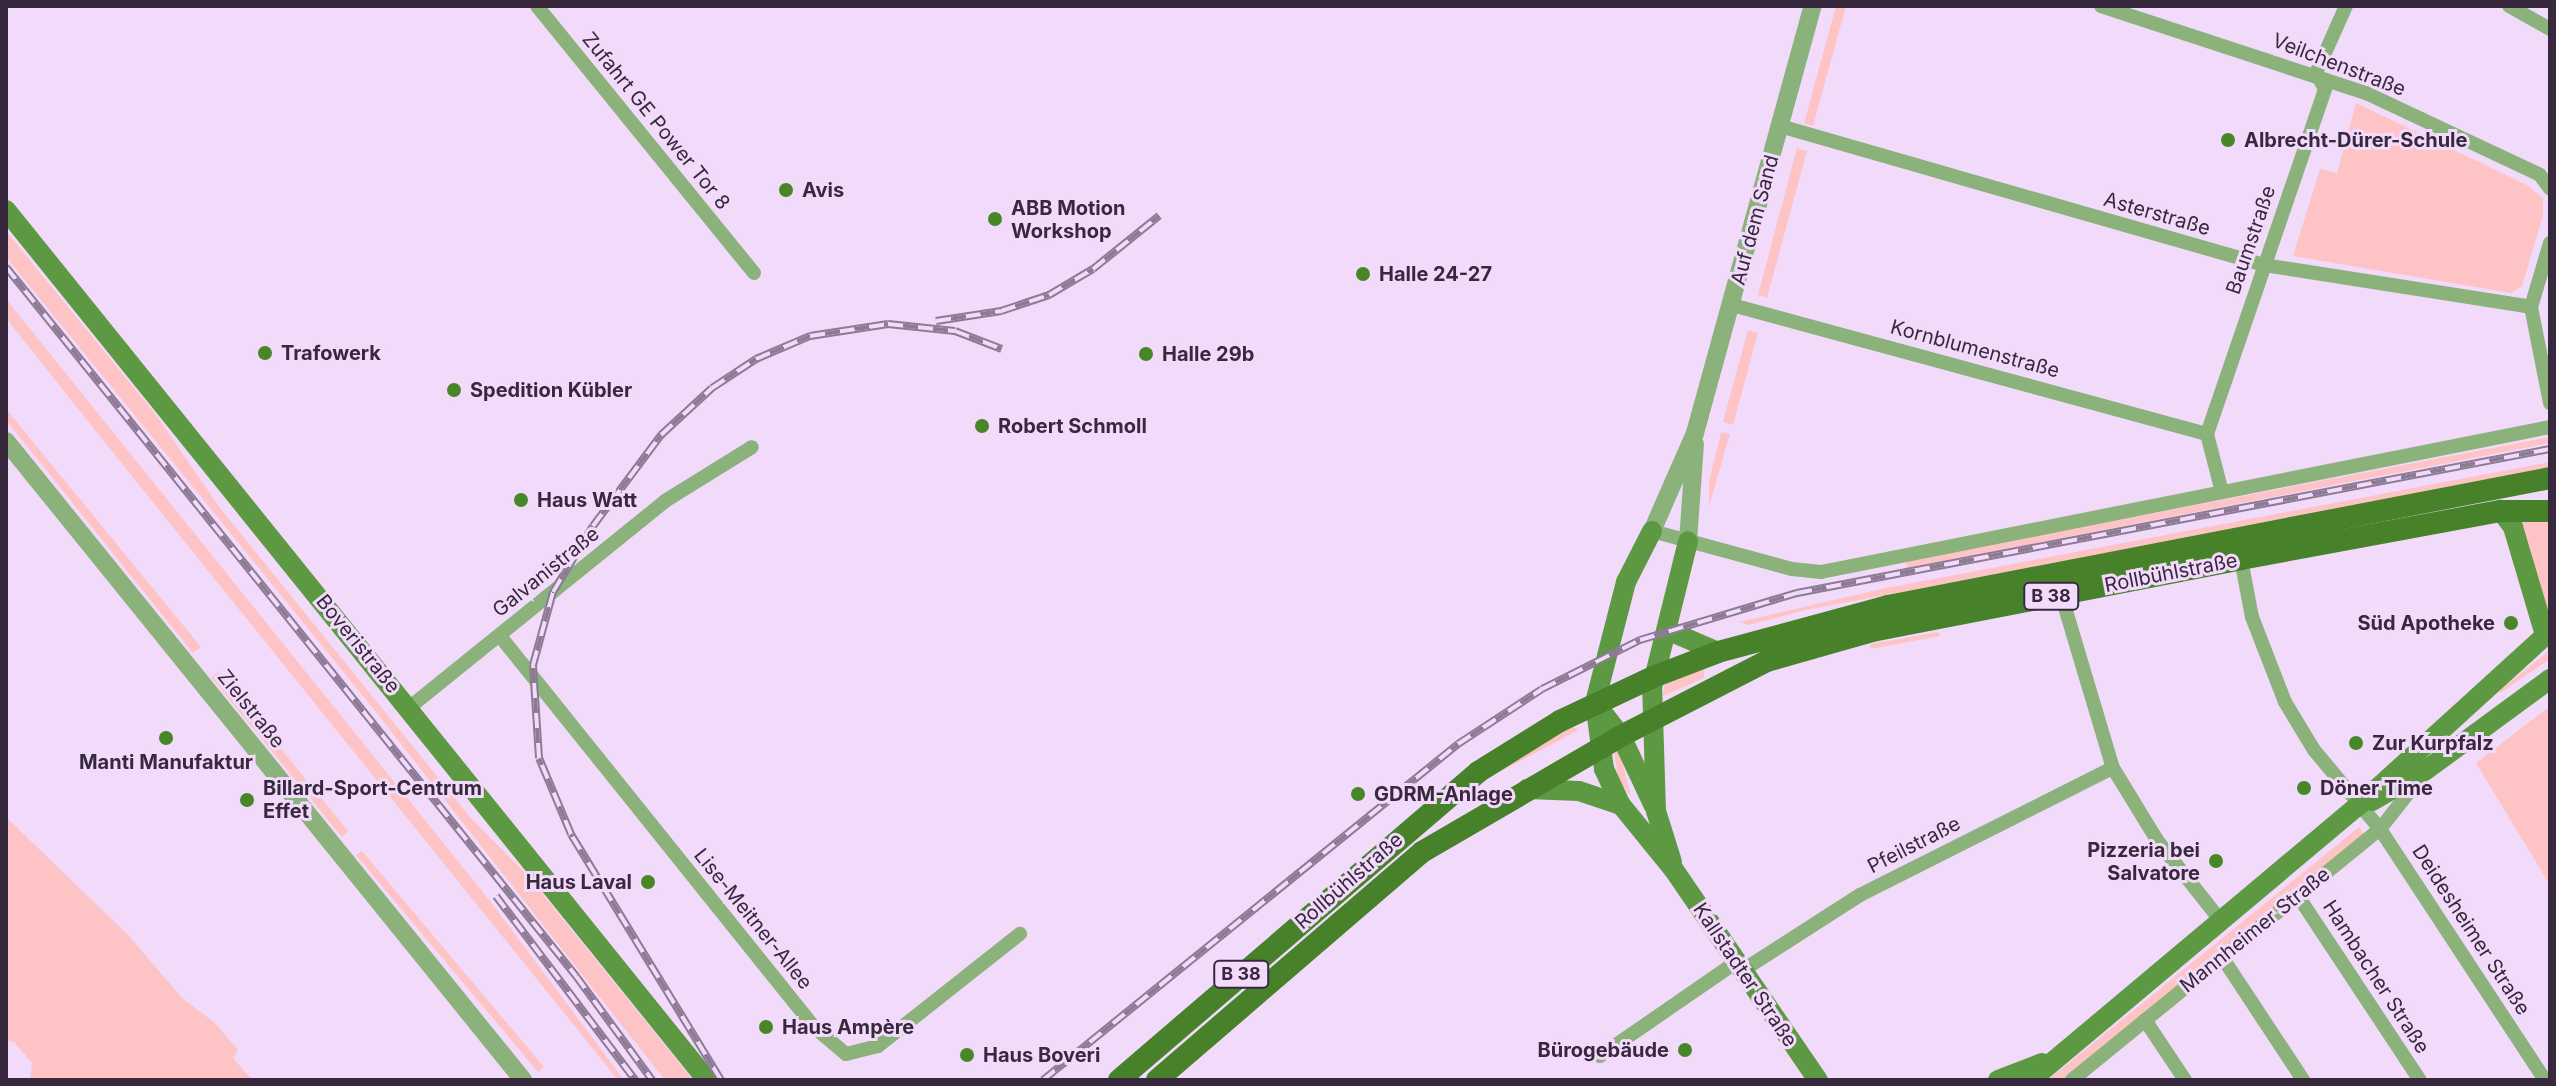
<!DOCTYPE html>
<html>
<head>
<meta charset="utf-8">
<style>
	body { margin:0 }
	#map { position:relative; width:2556px; height:1086px; overflow:hidden; background:#f2dafb; font-family:Inter,sans-serif }
	div>[style] { position:absolute }
	.green>* { inset:0; background:#fec3c4 }
	.minor>* { height:14px; margin:-7px; padding:0 7px; transform-origin:7px; border-radius:7px; background:#8ab27a }
	.tertiary>* { height:18px; margin:-9px; padding:0 9px; transform-origin:9px; border-radius:9px; background:#8ab27a }
	.secondary>* { height:20px; margin:-10px; padding:0 10px; transform-origin:10px; border-radius:10px; background:#5d9942 }
	.primary>* { height:22px; margin:-11px; padding:0 11px; transform-origin:11px; border-radius:11px; background:#47822a }
	.rail>* { height:8px; margin-top:-4px; transform-origin:0; background:repeating-linear-gradient(90deg,#f2dafb 0 15px,#8d7a94 0 30px); box-sizing:border-box; border-block:2px solid #8d7a94 }
	.dots>* { width:22px; height:22px; translate:-50% -50%; box-sizing:border-box; border:4px solid #f2dafb; border-radius:50% }
	span { translate:-50% -50%; white-space:nowrap; text-align:center; line-height:1.15; -webkit-text-stroke:6px #f2dafb; paint-order:stroke }
	.shield-label span { padding:2px 6px; background:#f2dafb; border:2px solid; border-radius:6px; -webkit-text-stroke-width:0 }
	.shield-label { font-size:18px; color:#38283d; font-weight:700 }
	.street-label { font-size:20px; color:#38283d }
	.poi-label { font-size:20px; color:#38283d; font-weight:700 }
	.left { translate:0 -50%; text-align:left }
	.right { translate:-100% -50%; text-align:right }
	.frame { position:absolute; inset:0; border:8px solid #38283d; pointer-events:none }
</style>
</head>
<body>
<div id="map">
	<div class="green">
		<i style="clip-path:polygon(1836px 6px,1846px 6px,1813px 126px,1804px 123px)"></i>
		<i style="clip-path:polygon(2356px 103px,2527px 185px,2543px 198px,2543px 215px,2522px 286px,2511px 293px,2293px 256px,2320px 169px,2337px 173px)"></i>
		<i style="clip-path:polygon(1797px 148px,1807px 151px,1767px 298px,1758px 295px)"></i>
		<i style="clip-path:polygon(6px 231px,156px 415px,220px 508px,470px 817px,527px 875px,693px 1080px,665px 1080px,372px 707px,6px 257px)"></i>
		<i style="clip-path:polygon(6px 299px,490px 901px,624px 1080px,618px 1080px,94px 429px,6px 318px)"></i>
		<i style="clip-path:polygon(1748px 330px,1758px 333px,1733px 425px,1723px 422px)"></i>
		<i style="clip-path:polygon(6px 409px,201px 647px,193px 653px,6px 420px)"></i>
		<i style="clip-path:polygon(1721px 432px,1730px 434px,1709px 506px,1709px 482px)"></i>
		<i style="clip-path:polygon(2550px 437px,2550px 443px,1907px 568px,1906px 561px)"></i>
		<i style="clip-path:polygon(2550px 462px,2550px 470px,1806px 610px,1748px 625px,1739px 622px,1881px 589px)"></i>
		<i style="clip-path:polygon(2520px 522px,2550px 522px,2550px 618px)"></i>
		<i style="clip-path:polygon(1939px 632px,1940px 636px,1871px 649px,1870px 644px)"></i>
		<i style="clip-path:polygon(2550px 650px,2550px 659px,2500px 693px,2500px 690px)"></i>
		<i style="clip-path:polygon(1704px 667px,1704px 678px,1663px 696px,1665px 682px)"></i>
		<i style="clip-path:polygon(218px 672px,348px 831px,342px 837px,211px 677px)"></i>
		<i style="clip-path:polygon(2550px 706px,2550px 885px,2476px 763px)"></i>
		<i style="clip-path:polygon(1569px 727px,1580px 729px,1500px 772px,1504px 766px)"></i>
		<i style="clip-path:polygon(1614px 751px,1620px 753px,1631px 797px,1618px 779px)"></i>
		<i style="clip-path:polygon(6px 817px,129px 936px,183px 999px,215px 1023px,238px 1050px,233px 1058px,252px 1080px,30px 1080px,32px 1063px,14px 1042px,6px 1040px)"></i>
		<i style="clip-path:polygon(2359px 827px,2367px 838px,2062px 1080px,2048px 1080px)"></i>
		<i style="clip-path:polygon(362px 851px,544px 1067px,538px 1072px,356px 855px)"></i>
	</div>
	<div class="minor">
		<i style="left:537px;top:6px;width:344px;rotate:50.9deg"></i>
		<i style="left:2101px;top:6px;width:279px;rotate:18.2deg"></i>
		<i style="left:2366px;top:93px;width:192px;rotate:25.2deg"></i>
		<i style="left:2540px;top:175px;width:17px;rotate:54deg"></i>
		<i style="left:2509px;top:6px;width:47px;rotate:29.3deg"></i>
		<i style="left:1780px;top:126px;width:504px;rotate:16.02deg"></i>
		<i style="left:2264px;top:265px;width:270px;rotate:8.9deg"></i>
		<i style="left:2550px;top:243px;width:67px;rotate:106.5deg"></i>
		<i style="left:2531px;top:307px;width:98px;rotate:78.8deg"></i>
		<i style="left:1732px;top:305px;width:492px;rotate:15.2deg"></i>
		<i style="left:2222px;top:492px;width:60px;rotate:-104.5deg"></i>
		<i style="left:2207px;top:434px;width:365px;rotate:-71.1deg"></i>
		<i style="left:2325px;top:89px;width:18px;rotate:-119deg"></i>
		<i style="left:2316px;top:73px;width:73px;rotate:-65.9deg"></i>
		<i style="left:1652px;top:531px;width:145px;rotate:15.2deg"></i>
		<i style="left:1792px;top:569px;width:29px;rotate:6deg"></i>
		<i style="left:1821px;top:572px;width:743px;rotate:-11.25deg"></i>
		<i style="left:2241px;top:559px;width:59px;rotate:79.3deg"></i>
		<i style="left:2252px;top:617px;width:91px;rotate:68.8deg"></i>
		<i style="left:2285px;top:702px;width:56px;rotate:58.9deg"></i>
		<i style="left:2314px;top:750px;width:103px;rotate:50.1deg"></i>
		<i style="left:2380px;top:829px;width:300px;rotate:56.7deg"></i>
		<i style="left:2061px;top:594px;width:182px;rotate:73.4deg"></i>
		<i style="left:2113px;top:768px;width:84px;rotate:58.6deg"></i>
		<i style="left:2157px;top:840px;width:103px;rotate:51.7deg"></i>
		<i style="left:500px;top:636px;width:501px;rotate:51.23deg"></i>
		<i style="left:814px;top:1027px;width:42px;rotate:40.2deg"></i>
		<i style="left:846px;top:1054px;width:33px;rotate:-14deg"></i>
		<i style="left:878px;top:1046px;width:181px;rotate:-38.3deg"></i>
		<i style="left:410px;top:707px;width:328px;rotate:-38.9deg"></i>
		<i style="left:665px;top:501px;width:102px;rotate:-31.8deg"></i>
		<i style="left:2298px;top:896px;width:221px;rotate:56.5deg"></i>
		<i style="left:2222px;top:957px;width:147px;rotate:56.6deg"></i>
		<i style="left:1740px;top:972px;width:143px;rotate:-32.7deg"></i>
		<i style="left:1860px;top:895px;width:283px;rotate:-26.7deg"></i>
		<i style="left:2145px;top:1020px;width:72px;rotate:56.3deg"></i>
		<i style="left:1600px;top:1056px;width:164px;rotate:-34.6deg"></i>
		<i style="left:2072px;top:1080px;width:397px;rotate:-39.2deg"></i>
		<i style="left:2380px;top:829px;width:66px;rotate:-51.7deg"></i>
	</div>
	<div class="tertiary">
		<i style="left:6px;top:441px;width:822px;rotate:51.02deg"></i>
		<i style="left:1652px;top:531px;width:107px;rotate:-66.3deg"></i>
		<i style="left:1695px;top:433px;width:443px;rotate:-74.6deg"></i>
		<i style="left:1688px;top:541px;width:97px;rotate:-85.9deg"></i>
	</div>
	<div class="secondary">
		<i style="left:6px;top:210px;width:1117px;rotate:51.14deg"></i>
		<i style="left:2501px;top:511px;width:20px;rotate:53deg"></i>
		<i style="left:2513px;top:527px;width:113px;rotate:73.5deg"></i>
		<i style="left:1652px;top:531px;width:57px;rotate:117deg"></i>
		<i style="left:1626px;top:582px;width:125px;rotate:104.4deg"></i>
		<i style="left:1595px;top:703px;width:67px;rotate:82.2deg"></i>
		<i style="left:1604px;top:769px;width:40px;rotate:65deg"></i>
		<i style="left:1621px;top:805px;width:84px;rotate:50.8deg"></i>
		<i style="left:1674px;top:870px;width:255px;rotate:55.6deg"></i>
		<i style="left:1667px;top:630px;width:56px;rotate:23.3deg"></i>
		<i style="left:1595px;top:703px;width:42px;rotate:51.8deg"></i>
		<i style="left:1621px;top:736px;width:77px;rotate:64.8deg"></i>
		<i style="left:1527px;top:789px;width:52px;rotate:2.2deg"></i>
		<i style="left:1579px;top:791px;width:44px;rotate:18.4deg"></i>
		<i style="left:2372px;top:801px;width:62px;rotate:-29.9deg"></i>
		<i style="left:2426px;top:770px;width:154px;rotate:-36.3deg"></i>
		<i style="left:1672px;top:862px;width:53px;rotate:-107.4deg"></i>
		<i style="left:1656px;top:811px;width:124px;rotate:-91.8deg"></i>
		<i style="left:1652px;top:687px;width:150px;rotate:-76.1deg"></i>
		<i style="left:1998px;top:1080px;width:47px;rotate:-21.1deg"></i>
		<i style="left:2031px;top:1080px;width:428px;rotate:-40deg"></i>
		<i style="left:2359px;top:805px;width:258px;rotate:-42.3deg"></i>
	</div>
	<div class="primary">
		<i style="left:1119px;top:1080px;width:473px;rotate:-40.6deg"></i>
		<i style="left:1478px;top:772px;width:97px;rotate:-31.9deg"></i>
		<i style="left:1560px;top:721px;width:103px;rotate:-25.3deg"></i>
		<i style="left:1653px;top:677px;width:70px;rotate:-21deg"></i>
		<i style="left:1718px;top:652px;width:176px;rotate:-15.1deg"></i>
		<i style="left:1888px;top:606px;width:674px;rotate:-10.94deg"></i>
		<i style="left:1157px;top:1080px;width:350px;rotate:-40.7deg"></i>
		<i style="left:1422px;top:852px;width:230px;rotate:-30.2deg"></i>
		<i style="left:1621px;top:736px;width:164px;rotate:-27.2deg"></i>
		<i style="left:1767px;top:661px;width:109px;rotate:-15.9deg"></i>
		<i style="left:1872px;top:631px;width:376px;rotate:-11deg"></i>
		<i style="left:2241px;top:559px;width:264px;rotate:-10.5deg"></i>
		<i style="left:2501px;top:511px;width:49px"></i>
	</div>
	<div class="rail">
		<i style="left:6px;top:267px;width:910px;rotate:51.2deg"></i>
		<i style="left:576px;top:976px;width:129px;rotate:53.8deg"></i>
		<i style="left:936px;top:321px;width:66px;rotate:-8.7deg"></i>
		<i style="left:1001px;top:311px;width:51px;rotate:-18.4deg"></i>
		<i style="left:1049px;top:295px;width:51px;rotate:-30.6deg"></i>
		<i style="left:1093px;top:269px;width:85px;rotate:-38.8deg"></i>
		<i style="left:496px;top:896px;width:231px;rotate:52.9deg"></i>
		<i style="left:721px;top:1080px;width:288px;rotate:-121.4deg"></i>
		<i style="left:571px;top:834px;width:82px;rotate:-112.8deg"></i>
		<i style="left:539px;top:758px;width:93px;rotate:-93.7deg"></i>
		<i style="left:533px;top:665px;width:76px;rotate:-74.7deg"></i>
		<i style="left:553px;top:592px;width:77px;rotate:-58.8deg"></i>
		<i style="left:593px;top:526px;width:114px;rotate:-53.2deg"></i>
		<i style="left:661px;top:435px;width:69px;rotate:-42.7deg"></i>
		<i style="left:712px;top:388px;width:53px;rotate:-33.4deg"></i>
		<i style="left:756px;top:359px;width:59px;rotate:-23.1deg"></i>
		<i style="left:810px;top:336px;width:79px;rotate:-8.7deg"></i>
		<i style="left:888px;top:324px;width:67px;rotate:6deg"></i>
		<i style="left:955px;top:331px;width:50px;rotate:21deg"></i>
		<i style="left:1043px;top:1080px;width:534px;rotate:-38.99deg"></i>
		<i style="left:1458px;top:744px;width:100px;rotate:-33.2deg"></i>
		<i style="left:1542px;top:689px;width:110px;rotate:-26.6deg"></i>
		<i style="left:1640px;top:640px;width:164px;rotate:-16.7deg"></i>
		<i style="left:1797px;top:593px;width:767px;rotate:-10.83deg"></i>
	</div>
	<div class="dots">
		<i style="left:2228px;top:140px;background:#488728"></i>
		<i style="left:786px;top:190px;background:#488728"></i>
		<i style="left:995px;top:219px;background:#488728"></i>
		<i style="left:1363px;top:274px;background:#488728"></i>
		<i style="left:265px;top:353px;background:#488728"></i>
		<i style="left:1146px;top:354px;background:#488728"></i>
		<i style="left:454px;top:390px;background:#488728"></i>
		<i style="left:982px;top:426px;background:#488728"></i>
		<i style="left:521px;top:500px;background:#488728"></i>
		<i style="left:2511px;top:623px;background:#488728"></i>
		<i style="left:166px;top:738px;background:#488728"></i>
		<i style="left:2356px;top:743px;background:#488728"></i>
		<i style="left:2304px;top:788px;background:#488728"></i>
		<i style="left:1358px;top:794px;background:#488728"></i>
		<i style="left:247px;top:800px;background:#488728"></i>
		<i style="left:2216px;top:861px;background:#488728"></i>
		<i style="left:648px;top:882px;background:#488728"></i>
		<i style="left:766px;top:1027px;background:#488728"></i>
		<i style="left:1685px;top:1050px;background:#488728"></i>
		<i style="left:967px;top:1055px;background:#488728"></i>
	</div>
	<div class="shield-label">
		<span style="left:2051px;top:596px">B 38</span>
		<span style="left:1241px;top:974px">B 38</span>
	</div>
	<div class="street-label">
		<span style="left:2339px;top:65px;rotate:21deg">Veilchenstraße</span>
		<span style="left:656px;top:121px;rotate:51deg">Zufahrt GE Power Tor 8</span>
		<span style="left:2157px;top:214px;rotate:16deg">Asterstraße</span>
		<span style="left:1755px;top:220px;rotate:-75deg">Auf dem Sand</span>
		<span style="left:2251px;top:240px;rotate:-71deg">Baumstraße</span>
		<span style="left:1975px;top:349px;rotate:15deg">Kornblumenstraße</span>
		<span style="left:546px;top:572px;rotate:-39deg">Galvanistraße</span>
		<span style="left:2171px;top:573px;rotate:-11deg">Rollbühlstraße</span>
		<span style="left:358px;top:644px;rotate:51deg">Boveristraße</span>
		<span style="left:251px;top:709px;rotate:51deg">Zielstraße</span>
		<span style="left:1914px;top:845px;rotate:-27deg">Pfeilstraße</span>
		<span style="left:1349px;top:881px;rotate:-41deg">Rollbühlstraße</span>
		<span style="left:753px;top:919px;rotate:51deg">Lise-Meitner-Allee</span>
		<span style="left:2255px;top:930px;rotate:-39deg">Mannheimer Straße</span>
		<span style="left:2471px;top:930px;rotate:57deg">Deidesheimer Straße</span>
		<span style="left:1745px;top:975px;rotate:56deg">Kallstadter Straße</span>
		<span style="left:2376px;top:977px;rotate:57deg">Hambacher Straße</span>
	</div>
	<div class="poi-label">
		<span class="left" style="left:2244px;top:140px">Albrecht-Dürer-Schule</span>
		<span class="left" style="left:802px;top:190px">Avis</span>
		<span class="left" style="left:1011px;top:220px">ABB Motion<br>Workshop</span>
		<span class="left" style="left:1379px;top:274px">Halle 24-27</span>
		<span class="left" style="left:281px;top:353px">Trafowerk</span>
		<span class="left" style="left:1162px;top:354px">Halle 29b</span>
		<span class="left" style="left:470px;top:390px">Spedition Kübler</span>
		<span class="left" style="left:998px;top:426px">Robert Schmoll</span>
		<span class="left" style="left:537px;top:500px">Haus Watt</span>
		<span class="right" style="left:2495px;top:623px">Süd Apotheke</span>
		<span class="left" style="left:2372px;top:743px">Zur Kurpfalz</span>
		<span style="left:166px;top:762px">Manti Manufaktur</span>
		<span class="left" style="left:263px;top:800px">Billard-Sport-Centrum<br>Effet</span>
		<span class="left" style="left:2320px;top:788px">Döner Time</span>
		<span class="left" style="left:1374px;top:794px">GDRM-Anlage</span>
		<span class="right" style="left:2200px;top:862px">Pizzeria bei<br>Salvatore</span>
		<span class="right" style="left:632px;top:882px">Haus Laval</span>
		<span class="left" style="left:782px;top:1027px">Haus Ampère</span>
		<span class="right" style="left:1669px;top:1050px">Bürogebäude</span>
		<span class="left" style="left:983px;top:1055px">Haus Boveri</span>
	</div>
	<div class="frame"></div>
</div>
</body>
</html>
